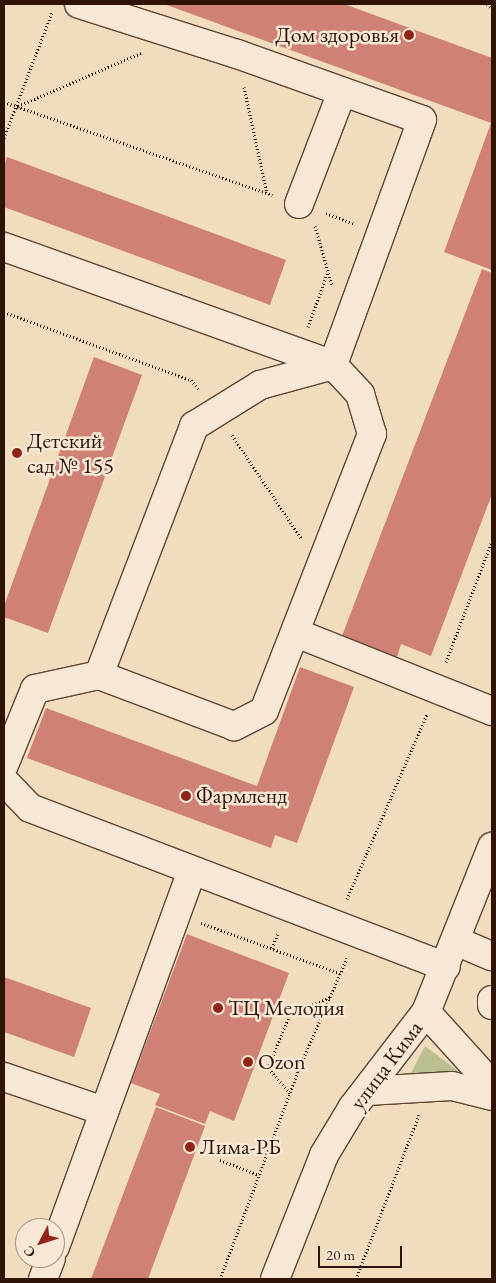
<!DOCTYPE html>
<html>
<head>
<meta charset="utf-8">
<style>
	body { margin:0 }
	#map { position:relative; width:496px; height:1283px; overflow:hidden; background:#f2dcbe; font-family:"EB Garamond",serif }
	div>[style] { position:absolute }
	.green>* { inset:0; background:#bcc090 }
	.building>* { inset:0; background:#cf8175 }
	.path>* { height:3px; margin-top:-1.5px; transform-origin:0; background:repeating-linear-gradient(90deg,#2e1306 0 1px,transparent 0 3.5px) }
	.roads { filter:drop-shadow(1px 0 #5f4534) drop-shadow(-1px 0 #5f4534) drop-shadow(0 1px #5f4534) drop-shadow(0 -1px #5f4534) }
	.minor>* { height:28px; margin:-14px; padding:0 14px; transform-origin:14px; border-radius:14px; background:#f7e8d5 }
	.dots>* { width:14px; height:14px; translate:-50% -50%; box-sizing:border-box; border:2px solid #f7e8d5; border-radius:50% }
	span { translate:-50% -50%; white-space:nowrap; text-align:center; line-height:1.15; -webkit-text-stroke:5px #f7e8d5; paint-order:stroke }
	.poi-label { font-size:22px; color:#2e1306 }
	.right { translate:-100% -50%; text-align:right }
	.left { translate:0 -50%; text-align:left }
	.street-label { font-size:22px; color:#2e1306 }
	.frame { position:absolute; inset:0; border:5px solid #2e1306; pointer-events:none }
	.north { position:absolute; left:15px; top:1218px; width:50px; height:50px; box-sizing:border-box; background:#f7e8d5; border:1px solid #a79382; border-radius:50%; rotate:230deg; font-size:14px; font-weight:700; line-height:20px; text-align:center; color:#2e1306 }
	.north::after { content:''; display:block; margin:auto; width:18px; height:22px; background:#8f2418; clip-path:polygon(50% 0,100% 100%,50% 72%,0 100%) }
	.scale { position:absolute; left:318px; top:1246px; width:84px; height:22px; box-sizing:border-box; border:2px solid #2e1306; border-top:0; padding-left:6px; font-size:15px; line-height:18px; white-space:nowrap; color:#2e1306; -webkit-text-stroke:4px #f7e8d5; paint-order:stroke }
</style>
</head>
<body>
<div id="map">
	<div class="green">
		<i style="clip-path:polygon(425px 1046px,474px 1083px,410px 1075px)"></i>
	</div>
	<div class="building">
		<i style="clip-path:polygon(164px 4px,344px 4px,492px 58px,492px 270px,444px 252px,491px 123px)"></i>
		<i style="clip-path:polygon(7px 157px,286px 260px,270px 305px,4px 207px,4px 166px)"></i>
		<i style="clip-path:polygon(482px 269px,492px 273px,492px 494px,431px 656px,401px 644px,397px 657px,342px 636px)"></i>
		<i style="clip-path:polygon(94px 357px,142px 375px,48px 633px,4px 617px,4px 606px)"></i>
		<i style="clip-path:polygon(300px 667px,354px 687px,297px 843px,275px 835px,271px 848px,27px 758px,46px 708px,257px 786px)"></i>
		<i style="clip-path:polygon(187px 934px,289px 973px,234px 1121px,210px 1111px,205px 1124px,155px 1105px,160px 1094px,131px 1083px)"></i>
		<i style="clip-path:polygon(4px 977px,91px 1008px,74px 1057px,4px 1032px)"></i>
		<i style="clip-path:polygon(156px 1107px,205px 1126px,148px 1279px,91px 1279px)"></i>
	</div>
	<div class="path">
		<i style="left:487px;top:4px;width:7px;rotate:45deg"></i>
		<i style="left:244px;top:87px;width:108px;rotate:77.8deg"></i>
		<i style="left:4px;top:102px;width:284px;rotate:19.1deg"></i>
		<i style="left:18px;top:106px;width:134px;rotate:-23.3deg"></i>
		<i style="left:4px;top:138px;width:135px;rotate:-69.1deg"></i>
		<i style="left:326px;top:213px;width:31px;rotate:21deg"></i>
		<i style="left:315px;top:226px;width:61px;rotate:73.9deg"></i>
		<i style="left:4px;top:312px;width:199px;rotate:20deg"></i>
		<i style="left:191px;top:380px;width:13px;rotate:51deg"></i>
		<i style="left:308px;top:327px;width:59px;rotate:-70.3deg"></i>
		<i style="left:232px;top:435px;width:124px;rotate:56.2deg"></i>
		<i style="left:446px;top:662px;width:129px;rotate:-69.2deg"></i>
		<i style="left:347px;top:899px;width:202px;rotate:-66.6deg"></i>
		<i style="left:201px;top:923px;width:150px;rotate:19.9deg"></i>
		<i style="left:272px;top:948px;width:16px;rotate:-68deg"></i>
		<i style="left:290px;top:1093px;width:33px;rotate:-131deg"></i>
		<i style="left:268px;top:1068px;width:58px;rotate:-67.8deg"></i>
		<i style="left:290px;top:1014px;width:44px;rotate:-22.5deg"></i>
		<i style="left:220px;top:1160px;width:42px;rotate:21deg"></i>
		<i style="left:220px;top:1279px;width:222px;rotate:-69.4deg"></i>
		<i style="left:298px;top:1071px;width:123px;rotate:-66.6deg"></i>
		<i style="left:356px;top:1279px;width:176px;rotate:-69deg"></i>
	</div>
	<div class="roads">
		<div class="minor">
			<i style="left:79px;top:4px;width:166px;rotate:17.6deg"></i>
			<i style="left:237px;top:54px;width:196px;rotate:19.6deg"></i>
			<i style="left:422px;top:120px;width:261px;rotate:110deg"></i>
			<i style="left:299px;top:204px;width:120px;rotate:-69deg"></i>
			<i style="left:4px;top:247px;width:350px;rotate:19.7deg"></i>
			<i style="left:333px;top:365px;width:40px;rotate:47deg"></i>
			<i style="left:360px;top:394px;width:42px;rotate:73.3deg"></i>
			<i style="left:372px;top:434px;width:297px;rotate:111.3deg"></i>
			<i style="left:264px;top:711px;width:34px;rotate:153deg"></i>
			<i style="left:234px;top:726px;width:144px;rotate:-159.3deg"></i>
			<i style="left:99px;top:675px;width:267px;rotate:-69.1deg"></i>
			<i style="left:194px;top:426px;width:78px;rotate:-31.8deg"></i>
			<i style="left:260px;top:385px;width:76px;rotate:-15.3deg"></i>
			<i style="left:296px;top:633px;width:211px;rotate:21.7deg"></i>
			<i style="left:4px;top:765px;width:82px;rotate:-67.8deg"></i>
			<i style="left:35px;top:689px;width:66px;rotate:-12.3deg"></i>
			<i style="left:4px;top:781px;width:37px;rotate:46deg"></i>
			<i style="left:30px;top:808px;width:445px;rotate:20.9deg"></i>
			<i style="left:456px;top:941px;width:39px;rotate:23deg"></i>
			<i style="left:492px;top:1000px;width:5px;rotate:90deg"></i>
			<i style="left:426px;top:1012px;width:98px;rotate:47.9deg"></i>
			<i style="left:4px;top:1077px;width:106px;rotate:18.8deg"></i>
			<i style="left:367px;top:1091px;width:85px;rotate:-3.4deg"></i>
			<i style="left:452px;top:1086px;width:41px;rotate:14deg"></i>
			<i style="left:55px;top:1247px;width:400px;rotate:-70deg"></i>
			<i style="left:43px;top:1279px;width:22px;rotate:-69deg"></i>
			<i style="left:275px;top:1279px;width:133px;rotate:-68.4deg"></i>
			<i style="left:324px;top:1155px;width:56px;rotate:-58.9deg"></i>
			<i style="left:353px;top:1107px;width:120px;rotate:-52.5deg"></i>
			<i style="left:426px;top:1012px;width:178px;rotate:-68.2deg"></i>
		</div>
	</div>
	<div class="dots">
		<i style="left:409px;top:35px;background:#8f2418"></i>
		<i style="left:17px;top:453px;background:#8f2418"></i>
		<i style="left:186px;top:796px;background:#8f2418"></i>
		<i style="left:218px;top:1008px;background:#8f2418"></i>
		<i style="left:248px;top:1062px;background:#8f2418"></i>
		<i style="left:190px;top:1147px;background:#8f2418"></i>
	</div>
	<div class="poi-label">
		<span class="right" style="left:399px;top:35px">Дом здоровья</span>
		<span class="left" style="left:27px;top:453px">Детский<br>сад № 155</span>
		<span class="left" style="left:196px;top:796px">Фармленд</span>
		<span class="left" style="left:228px;top:1008px">ТЦ Мелодия</span>
		<span class="left" style="left:258px;top:1062px">Ozon</span>
		<span class="left" style="left:200px;top:1147px">Лима-РБ</span>
	</div>
	<div class="street-label">
		<span style="left:386px;top:1065px;rotate:-53deg">улица Кима</span>
	</div>
	<div class="frame"></div>
	<div class="north">С</div>
	<div class="scale">20 m</div>
</div>
</body>
</html>
